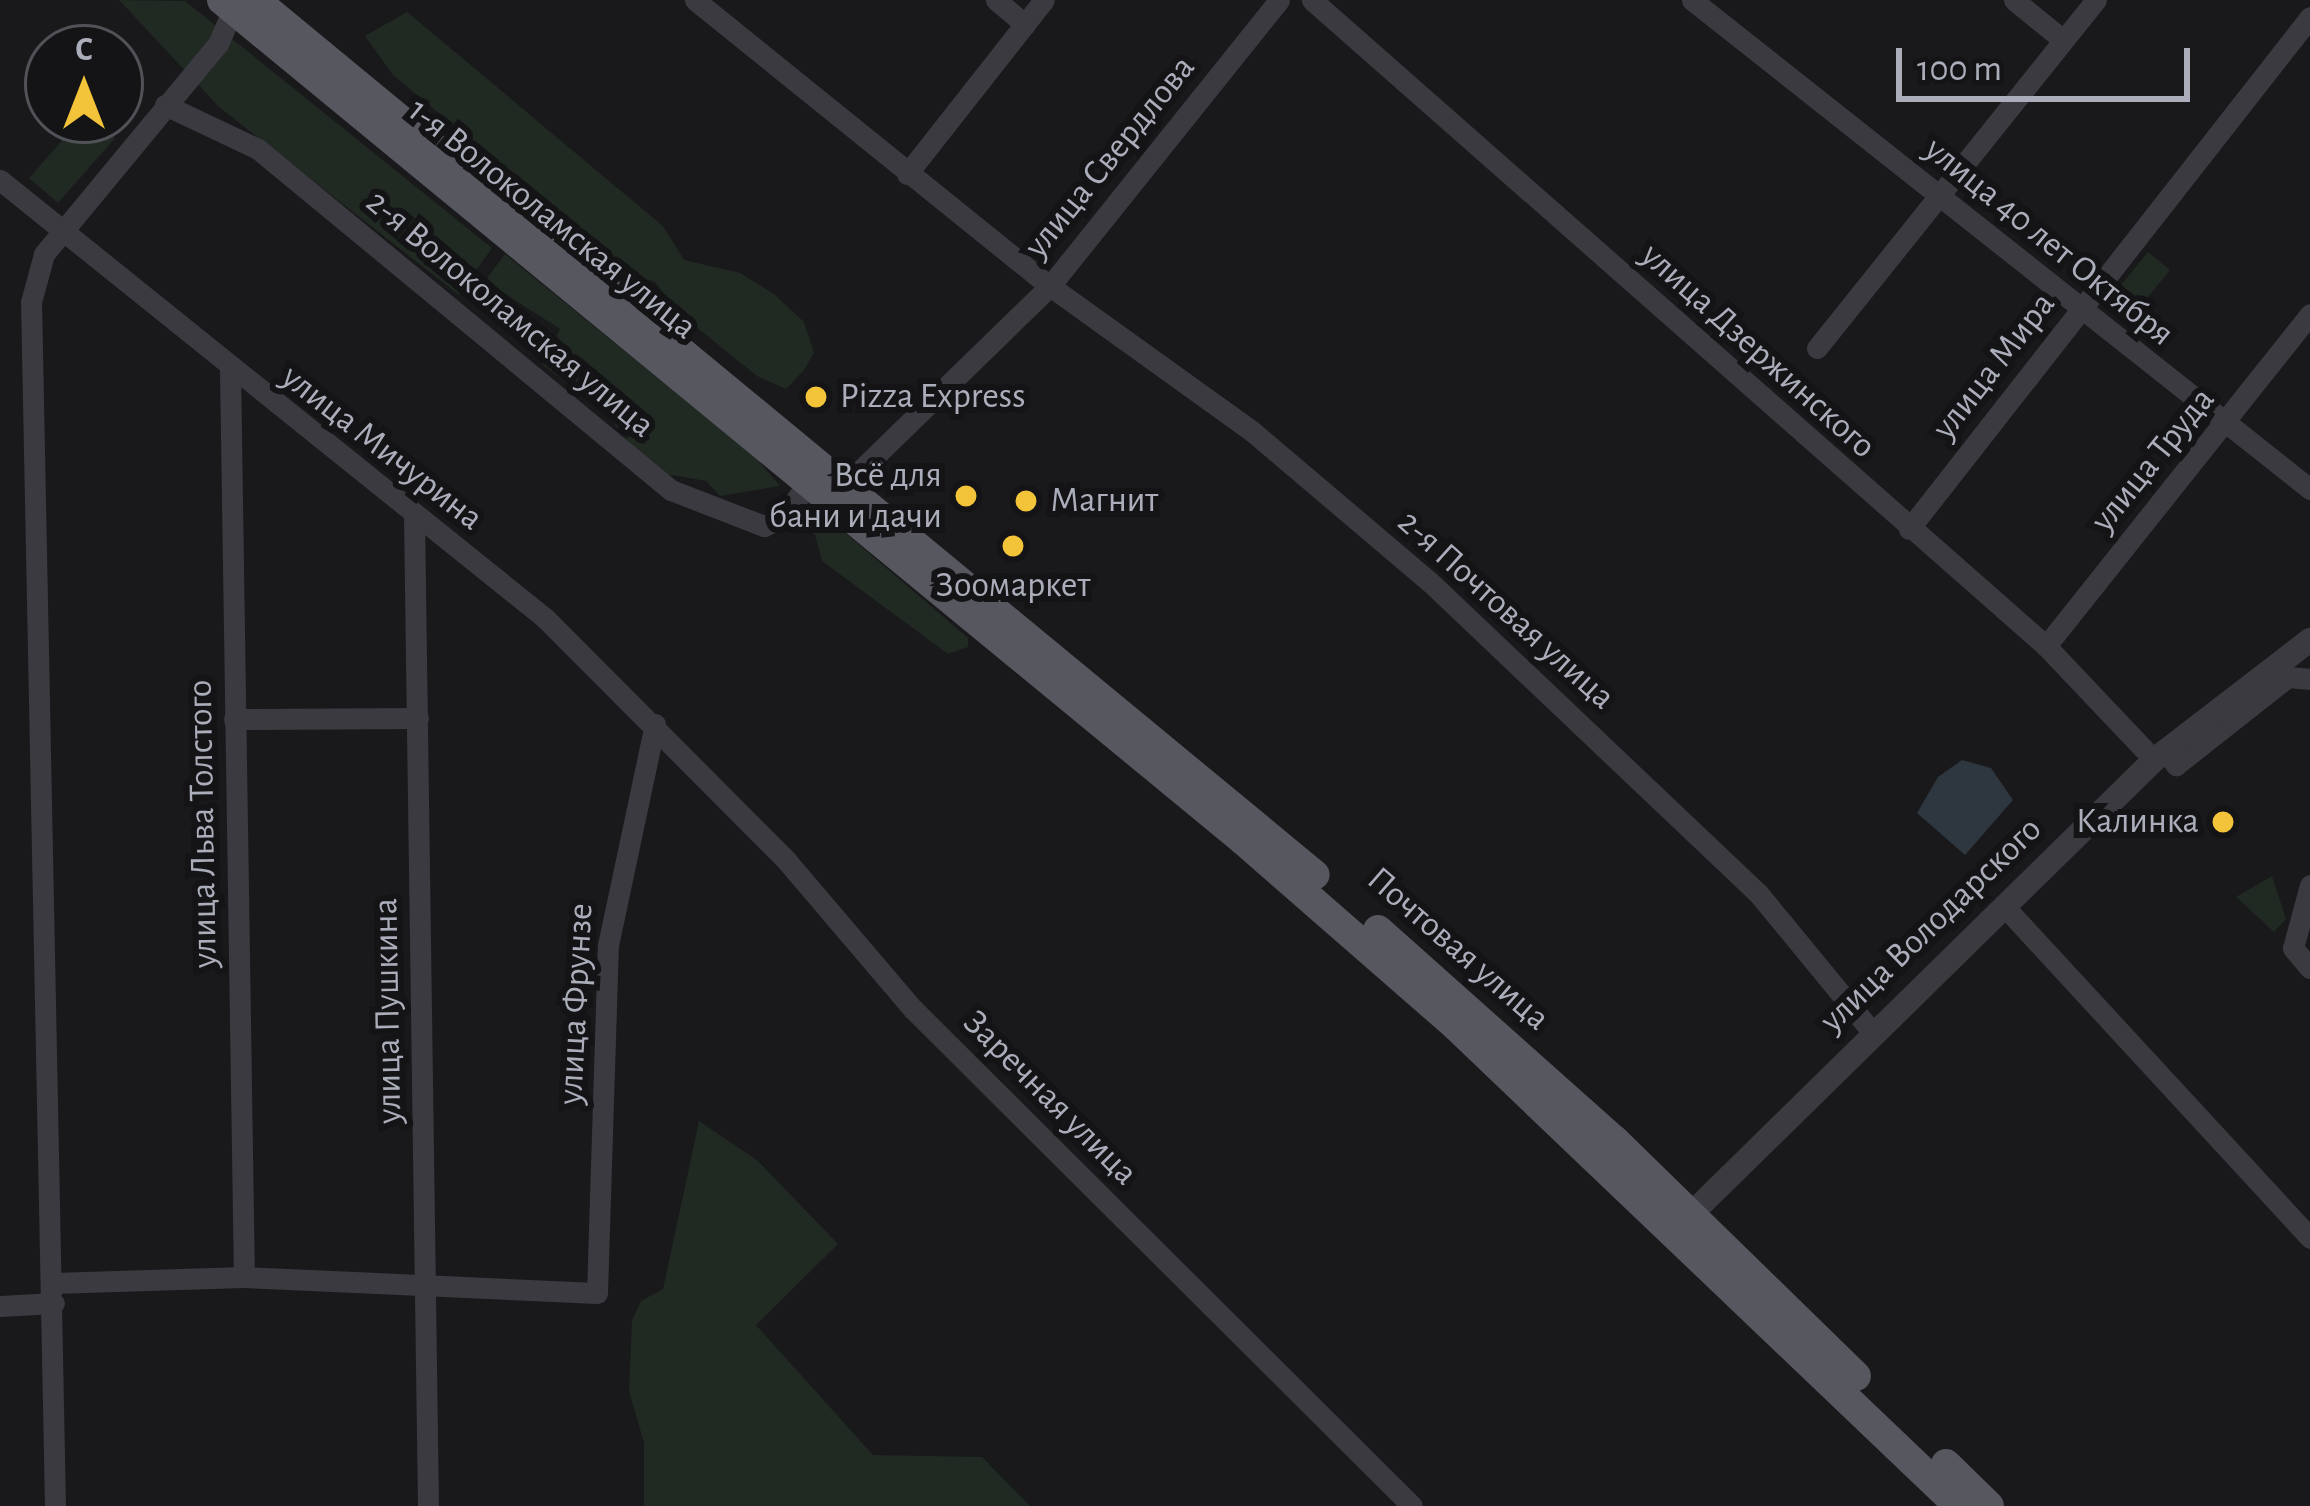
<!DOCTYPE html>
<html>
<head>
<meta charset="utf-8">
<style>
	body { margin:0 }
	#map { position:relative; width:2310px; height:1506px; overflow:hidden; background:#19191b; font-family:"Alegreya Sans",sans-serif }
	div>[style] { position:absolute }
	.green>* { inset:0; background:#202922 }
	.water>* { inset:0; background:#2e363f }
	.minor>* { height:21px; margin:-10.5px; padding:0 10.5px; transform-origin:10.5px; border-radius:10.5px; background:#3a3a40 }
	.tertiary>* { height:24px; margin:-12px; padding:0 12px; transform-origin:12px; border-radius:12px; background:#3a3a40 }
	.primary>* { height:30px; margin:-15px; padding:0 15px; transform-origin:15px; border-radius:15px; background:#56575f }
	.dots>* { width:33px; height:33px; translate:-50% -50%; box-sizing:border-box; border:6px solid #141416; border-radius:50% }
	span { translate:-50% -50%; white-space:nowrap; text-align:center; line-height:1.15; -webkit-text-stroke:12px #141416; paint-order:stroke }
	.street-label { font-size:36px; color:#abaeba }
	.poi-label { font-size:36px; color:#abaeba }
	.left { translate:0 -50%; text-align:left }
	.right { translate:-100% -50%; text-align:right }
	.north { position:absolute; left:24px; top:24px; width:120px; height:120px; box-sizing:border-box; background:#141416; border:3px solid #505258; border-radius:50%; rotate:0deg; font-size:33px; font-weight:700; line-height:48px; text-align:center; color:#abaeba }
	.north::after { content:''; display:block; margin:auto; width:42px; height:54px; background:#f3c439; clip-path:polygon(50% 0,100% 100%,50% 72%,0 100%) }
	.scale { position:absolute; left:1896px; top:48px; width:294px; height:54px; box-sizing:border-box; border:6px solid #abaeba; border-top:0; padding-left:15px; font-size:36px; line-height:42px; white-space:nowrap; color:#abaeba; -webkit-text-stroke:9px #141416; paint-order:stroke }
</style>
</head>
<body>
<div id="map">
	<div class="green">
		<i style="clip-path:polygon(119px 0,185px 1px,492px 248px,459px 295px,219px 107px)"></i>
		<i style="clip-path:polygon(407px 12px,663px 226px,684px 260px,740px 273px,774px 294px,804px 322px,814px 353px,804px 370px,786px 389px,757px 376px,680px 314px,655px 282px,634px 275px,393px 75px,365px 36px)"></i>
		<i style="clip-path:polygon(80px 120px,94px 120px,115px 138px,58px 203px,29px 178px)"></i>
		<i style="clip-path:polygon(2148px 252px,2170px 270px,2134px 314px,2112px 296px)"></i>
		<i style="clip-path:polygon(505px 254px,755px 457px,780px 486px,720px 496px,706px 481px,666px 474px,642px 459px,608px 416px,542px 364px,560px 329px,485px 281px)"></i>
		<i style="clip-path:polygon(807px 500px,968px 638px,968px 647px,948px 654px,822px 561px,815px 535px,798px 517px)"></i>
		<i style="clip-path:polygon(2272px 876px,2286px 919px,2274px 932px,2236px 897px)"></i>
		<i style="clip-path:polygon(699px 1121px,757px 1160px,838px 1244px,756px 1325px,873px 1455px,982px 1457px,1030px 1506px,644px 1506px,644px 1443px,629px 1391px,632px 1320px,641px 1301px,663px 1289px)"></i>
	</div>
	<div class="water">
		<i style="clip-path:polygon(1962px 760px,1991px 768px,2013px 800px,1965px 855px,1917px 813px,1938px 777px)"></i>
	</div>
	<div class="minor">
		<i style="left:695px;top:0;width:456px;rotate:38.9deg"></i>
		<i style="left:1050px;top:286px;width:250px;rotate:35.7deg"></i>
		<i style="left:1253px;top:432px;width:233px;rotate:40.3deg"></i>
		<i style="left:1431px;top:583px;width:451px;rotate:43.5deg"></i>
		<i style="left:1758px;top:893px;width:180px;rotate:50.6deg"></i>
		<i style="left:996px;top:0;width:38px;rotate:40deg"></i>
		<i style="left:1312px;top:0;width:978px;rotate:41.35deg"></i>
		<i style="left:2046px;top:646px;width:157px;rotate:46.5deg"></i>
		<i style="left:1692px;top:0;width:788px;rotate:38.35deg"></i>
		<i style="left:2014px;top:0;width:62px;rotate:39.1deg"></i>
		<i style="left:165px;top:105px;width:103px;rotate:25.3deg"></i>
		<i style="left:258px;top:149px;width:536px;rotate:39.55deg"></i>
		<i style="left:671px;top:490px;width:100px;rotate:21.2deg"></i>
		<i style="left:764px;top:526px;width:20px;rotate:-24deg"></i>
		<i style="left:782px;top:518px;width:46px;rotate:-52.9deg"></i>
		<i style="left:907px;top:174px;width:221px;rotate:-51.8deg"></i>
		<i style="left:0;top:180px;width:699px;rotate:38.79deg"></i>
		<i style="left:545px;top:618px;width:342px;rotate:45.1deg"></i>
		<i style="left:786px;top:860px;width:196px;rotate:49.6deg"></i>
		<i style="left:913px;top:1009px;width:704px;rotate:44.88deg"></i>
		<i style="left:1817px;top:348px;width:446px;rotate:-51.3deg"></i>
		<i style="left:230px;top:370px;width:907px;rotate:89.12deg"></i>
		<i style="left:836px;top:494px;width:298px;rotate:-44.2deg"></i>
		<i style="left:1050px;top:286px;width:366px;rotate:-51.3deg"></i>
		<i style="left:414px;top:516px;width:990px;rotate:89.19deg"></i>
		<i style="left:1909px;top:529px;width:650px;rotate:-51.93deg"></i>
		<i style="left:2046px;top:646px;width:424px;rotate:-51.5deg"></i>
		<i style="left:234px;top:719px;width:184px;rotate:-0.3deg"></i>
		<i style="left:2165px;top:750px;width:19px;rotate:54deg"></i>
		<i style="left:2176px;top:765px;width:142px;rotate:-38.2deg"></i>
		<i style="left:2288px;top:677px;width:22px;rotate:5deg"></i>
		<i style="left:2310px;top:885px;width:65px;rotate:105.1deg"></i>
		<i style="left:2293px;top:948px;width:26px;rotate:50deg"></i>
		<i style="left:2003px;top:905px;width:453px;rotate:47.3deg"></i>
		<i style="left:53px;top:1283px;width:191px;rotate:-1.8deg"></i>
		<i style="left:244px;top:1277px;width:353px;rotate:2.6deg"></i>
		<i style="left:597px;top:1293px;width:348px;rotate:-88.2deg"></i>
		<i style="left:608px;top:945px;width:226px;rotate:-78deg"></i>
		<i style="left:0;top:1306px;width:54px;rotate:-3.2deg"></i>
		<i style="left:55px;top:1506px;width:1204px;rotate:-91.14deg"></i>
		<i style="left:31px;top:302px;width:50px;rotate:-74.8deg"></i>
		<i style="left:44px;top:254px;width:273px;rotate:-50.4deg"></i>
		<i style="left:218px;top:44px;width:48px;rotate:-66.6deg"></i>
	</div>
	<div class="tertiary">
		<i style="left:1679px;top:1226px;width:665px;rotate:-44.45deg"></i>
		<i style="left:2154px;top:760px;width:197px;rotate:-37.6deg"></i>
	</div>
	<div class="primary">
		<i style="left:222px;top:0;width:1322px;rotate:39.44deg"></i>
		<i style="left:1243px;top:840px;width:283px;rotate:41.1deg"></i>
		<i style="left:1456px;top:1026px;width:695px;rotate:43.66deg"></i>
		<i style="left:255px;top:0;width:1374px;rotate:39.54deg"></i>
		<i style="left:1378px;top:930px;width:316px;rotate:41.7deg"></i>
		<i style="left:1614px;top:1140px;width:338px;rotate:44.3deg"></i>
		<i style="left:1946px;top:1464px;width:60px;rotate:44.3deg"></i>
	</div>
	<div class="dots">
		<i style="left:816px;top:397px;background:#f3c439"></i>
		<i style="left:966px;top:496px;background:#f3c439"></i>
		<i style="left:1026px;top:501px;background:#f3c439"></i>
		<i style="left:1013px;top:546px;background:#f3c439"></i>
		<i style="left:2223px;top:822px;background:#f3c439"></i>
	</div>
	<div class="street-label">
		<span style="left:1110px;top:157px;rotate:-51deg">улица Свердлова</span>
		<span style="left:552px;top:219px;rotate:39deg">1-я Волоколамская улица</span>
		<span style="left:2049px;top:242px;rotate:39deg">улица 40 лет Октября</span>
		<span style="left:510px;top:314px;rotate:40deg">2-я Волоколамская улица</span>
		<span style="left:1758px;top:351px;rotate:42deg">улица Дзержинского</span>
		<span style="left:1994px;top:366px;rotate:-52deg">улица Мира</span>
		<span style="left:382px;top:448px;rotate:38deg">улица Мичурина</span>
		<span style="left:2153px;top:460px;rotate:-51deg">улица Труда</span>
		<span style="left:1506px;top:610px;rotate:42deg">2-я Почтовая улица</span>
		<span style="left:203px;top:824px;rotate:-91deg">улица Льва Толстого</span>
		<span style="left:1931px;top:925px;rotate:-44deg">улица Володарского</span>
		<span style="left:1458px;top:949px;rotate:41deg">Почтовая улица</span>
		<span style="left:576px;top:1004px;rotate:-87deg">улица Фрунзе</span>
		<span style="left:388px;top:1011px;rotate:-91deg">улица Пушкина</span>
		<span style="left:1050px;top:1098px;rotate:45deg">Заречная улица</span>
	</div>
	<div class="poi-label">
		<span class="left" style="left:840px;top:397px">Pizza Express</span>
		<span class="right" style="left:942px;top:496px">Всё для<br>бани и дачи</span>
		<span class="left" style="left:1050px;top:501px">Магнит</span>
		<span style="left:1013px;top:586px">Зоомаркет</span>
		<span class="right" style="left:2199px;top:822px">Калинка</span>
	</div>
	<div class="north">С</div>
	<div class="scale">100 m</div>
</div>
</body>
</html>
